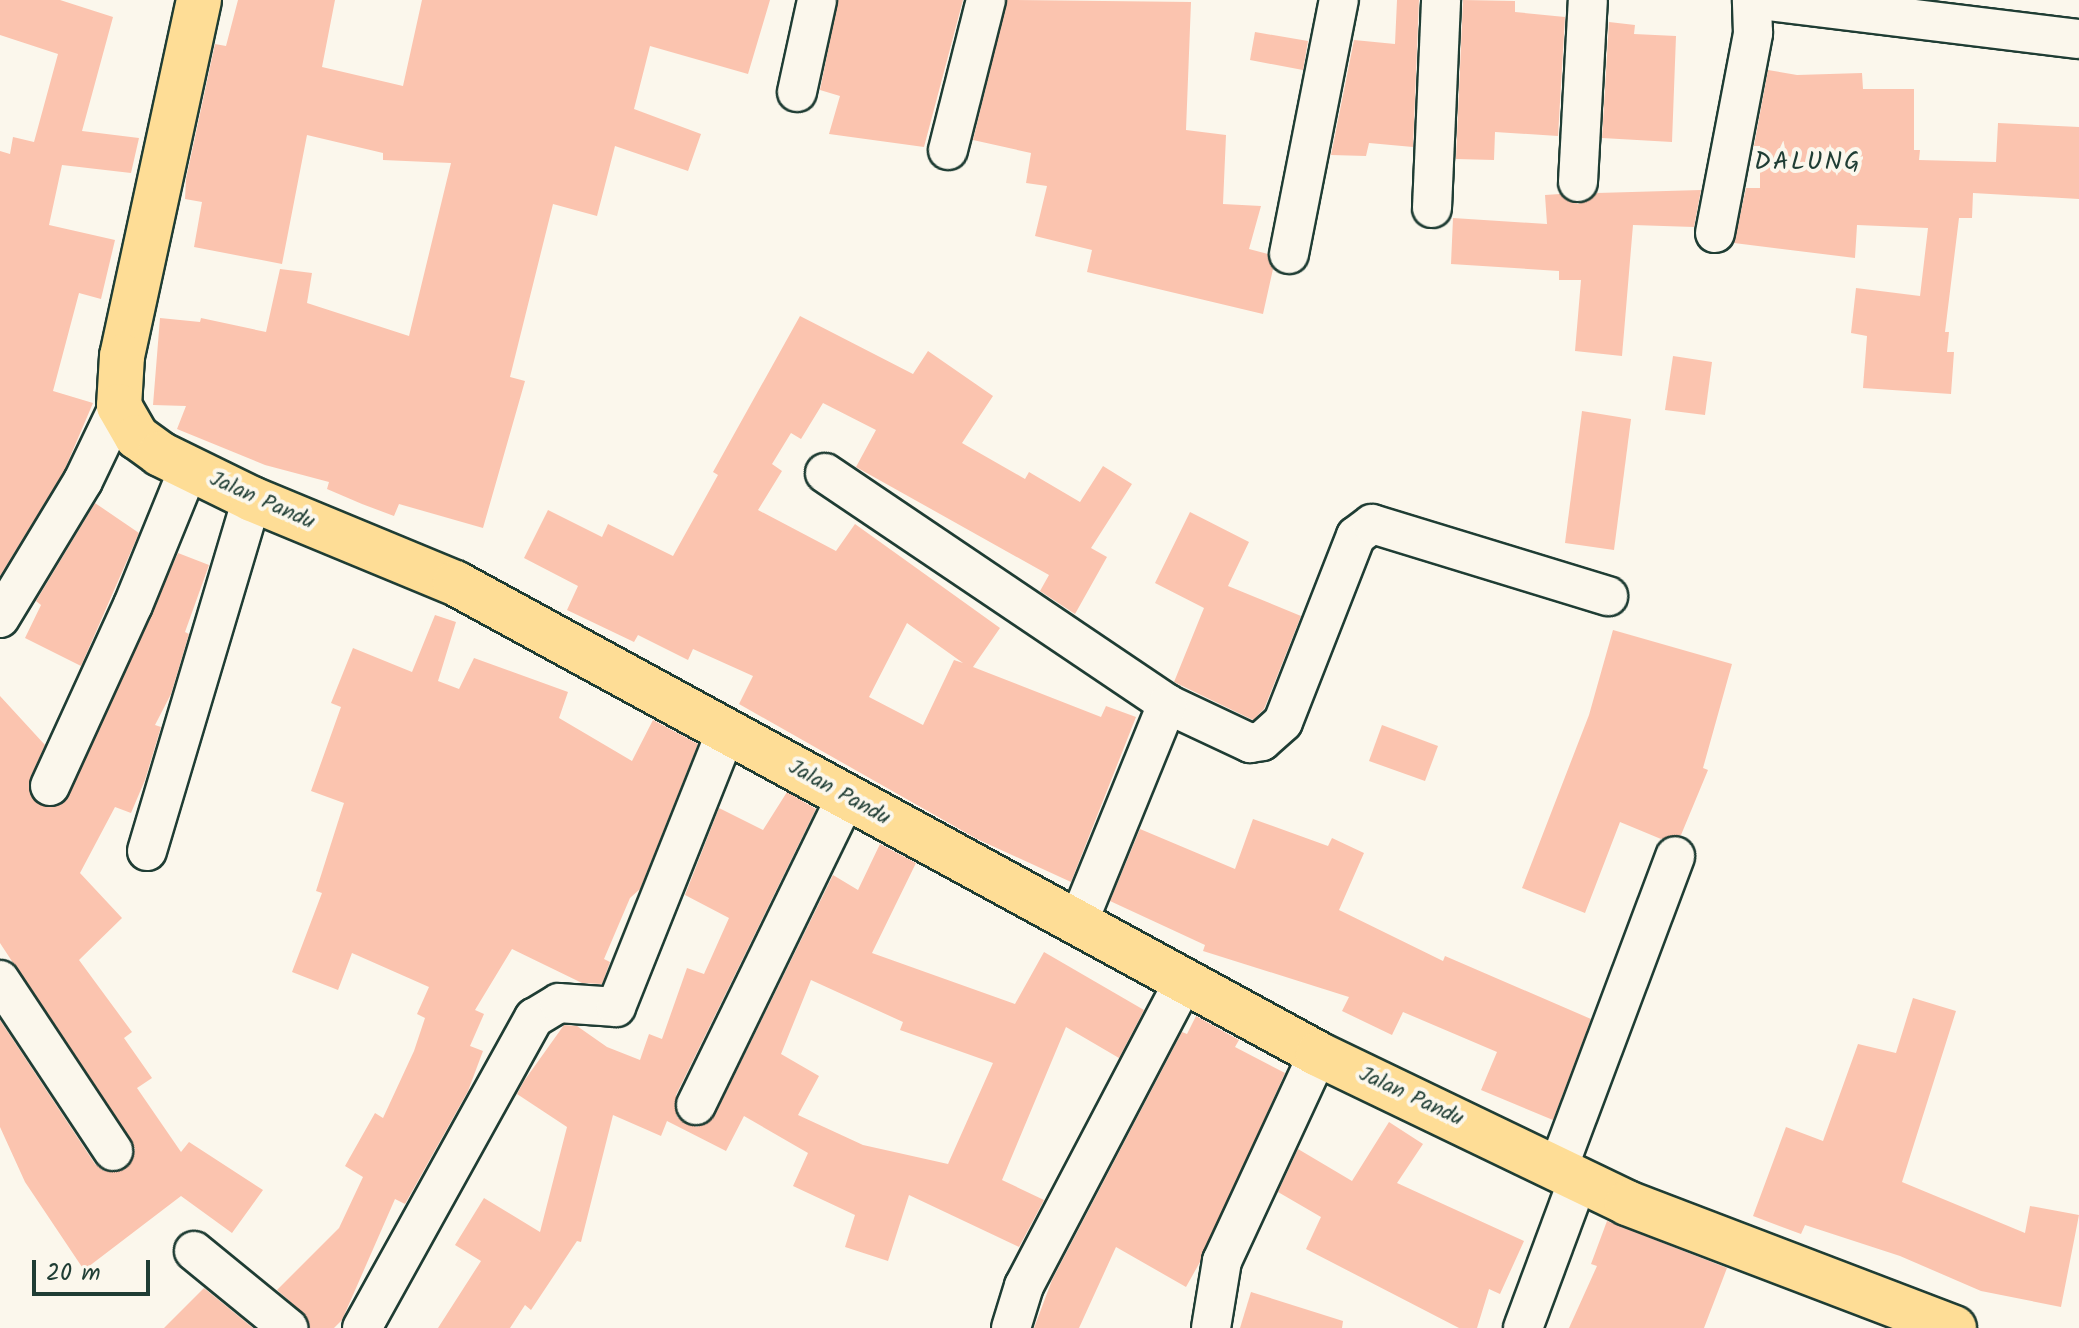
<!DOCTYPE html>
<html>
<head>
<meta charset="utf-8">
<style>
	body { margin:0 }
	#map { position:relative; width:2079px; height:1328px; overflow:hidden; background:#fbf7ec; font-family:Kalam,sans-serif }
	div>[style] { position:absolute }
	.building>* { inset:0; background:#fbc4af }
	.roads { filter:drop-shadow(2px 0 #1f3d34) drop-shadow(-2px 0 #1f3d34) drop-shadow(0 2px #1f3d34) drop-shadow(0 -2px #1f3d34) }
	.minor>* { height:38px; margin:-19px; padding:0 19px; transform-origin:19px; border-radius:19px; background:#fbf7ec }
	.major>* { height:44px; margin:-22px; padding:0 22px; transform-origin:22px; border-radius:22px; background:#fedd96 }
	span { translate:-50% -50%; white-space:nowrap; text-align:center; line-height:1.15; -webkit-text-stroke:8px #fbf7ec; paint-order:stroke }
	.street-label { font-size:22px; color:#1f3d34 }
	.quarter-label { font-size:26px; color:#1f3d34; letter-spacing:2px }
	.scale { position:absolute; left:32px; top:1260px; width:118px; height:36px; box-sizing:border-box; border:4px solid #1f3d34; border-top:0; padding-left:10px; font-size:24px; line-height:28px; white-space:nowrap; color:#1f3d34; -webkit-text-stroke:6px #fbf7ec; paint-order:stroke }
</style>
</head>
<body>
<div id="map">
	<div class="building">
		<i style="clip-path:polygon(0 0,60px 0,113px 17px,82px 131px,139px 138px,131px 173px,62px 165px,49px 225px,115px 240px,101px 299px,79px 293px,53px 391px,93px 403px,64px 471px,0 576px,0 151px,10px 154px,13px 137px,34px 142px,58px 54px,0 35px)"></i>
		<i style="clip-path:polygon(238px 0,335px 0,322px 67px,403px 86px,422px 0,770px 0,748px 74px,650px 46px,634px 109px,701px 134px,688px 171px,615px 146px,597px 216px,553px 204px,510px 377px,525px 381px,483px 528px,399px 504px,394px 516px,362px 504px,327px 489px,329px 482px,265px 465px,177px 429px,186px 406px,153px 405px,160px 318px,200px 322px,201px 318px,266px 332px,280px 269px,312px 273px,307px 303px,409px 336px,451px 163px,383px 160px,383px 153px,307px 135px,282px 264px,194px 247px,202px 202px,185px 199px,186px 179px,215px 44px,226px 46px)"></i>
		<i style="clip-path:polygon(838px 0,963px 0,924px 147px,829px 134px,840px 96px,820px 90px)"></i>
		<i style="clip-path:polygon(1007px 0,1191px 2px,1186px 130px,1226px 135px,1223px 204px,1261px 206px,1249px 249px,1268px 254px,1273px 269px,1263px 314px,1087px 272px,1092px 250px,1035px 236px,1047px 186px,1026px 183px,1031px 153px,973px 140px)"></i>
		<i style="clip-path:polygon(1397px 0,1419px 0,1413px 147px,1369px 143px,1366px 156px,1331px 155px,1354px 40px,1395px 44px)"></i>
		<i style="clip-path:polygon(1463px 0,1515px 1px,1515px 12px,1565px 17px,1558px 136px,1495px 132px,1494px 160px,1456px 159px)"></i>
		<i style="clip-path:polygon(1609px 22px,1635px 25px,1634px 34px,1676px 36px,1672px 142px,1602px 138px)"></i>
		<i style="clip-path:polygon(1255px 32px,1308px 41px,1303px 70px,1250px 60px)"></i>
		<i style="clip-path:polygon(1768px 70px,1797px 75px,1862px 73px,1863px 89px,1914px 89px,1914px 150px,1920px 150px,1919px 160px,1996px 162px,1998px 123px,2079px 127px,2079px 199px,1973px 193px,1972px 218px,1959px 218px,1945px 332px,1949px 332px,1947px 352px,1954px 352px,1951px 394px,1863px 388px,1867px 336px,1851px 333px,1856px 288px,1920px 296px,1928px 228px,1857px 225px,1855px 258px,1734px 243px,1746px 188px,1760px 188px,1760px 146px,1754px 146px)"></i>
		<i style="clip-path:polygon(1701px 190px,1694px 227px,1633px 225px,1622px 356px,1575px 351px,1581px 280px,1559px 280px,1559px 271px,1451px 264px,1453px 218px,1547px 224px,1545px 195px,1560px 194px,1578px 204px,1597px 193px)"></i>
		<i style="clip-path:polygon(evenodd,800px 316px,913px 374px,928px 351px,993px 396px,962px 443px,1025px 479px,1029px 472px,1080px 502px,1103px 466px,1132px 484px,1091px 548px,1107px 557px,1075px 614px,1040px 591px,1049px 575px,856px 467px,876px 430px,823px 403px,801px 439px,791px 433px,772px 464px,782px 471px,758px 510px,836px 551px,855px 524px,1000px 628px,973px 667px,1101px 717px,1106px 706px,1136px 717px,1071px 882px,977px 839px,739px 704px,753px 676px,693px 649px,688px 660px,638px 635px,634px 642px,567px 610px,578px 586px,524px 558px,548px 510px,602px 537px,608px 524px,673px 556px,718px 475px,713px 472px,800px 316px,907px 623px,963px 663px,954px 660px,923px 725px,869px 697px,907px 623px)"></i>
		<i style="clip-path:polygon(1673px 356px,1712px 362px,1705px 415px,1665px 410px)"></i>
		<i style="clip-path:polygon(1582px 411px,1631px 419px,1614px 550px,1565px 543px)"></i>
		<i style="clip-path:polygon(95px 503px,139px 533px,81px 666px,25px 638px,41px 605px,36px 601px)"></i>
		<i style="clip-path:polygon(1190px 512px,1249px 542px,1228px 586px,1301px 616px,1264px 709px,1253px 720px,1174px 682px,1204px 608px,1155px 583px)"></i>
		<i style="clip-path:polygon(178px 553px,209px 565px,185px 632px,189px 634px,171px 694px,155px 725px,161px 727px,145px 780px,131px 813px,115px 807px,80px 873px,122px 918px,79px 960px,132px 1032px,124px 1038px,152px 1078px,137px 1088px,181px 1152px,189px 1142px,263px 1190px,232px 1233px,181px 1196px,84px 1270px,25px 1182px,0 1127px,0 1020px,95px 1164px,104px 1171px,124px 1170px,135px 1149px,0 943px,0 696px,45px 745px,30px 778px,32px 798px,42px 806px,62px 804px)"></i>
		<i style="clip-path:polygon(435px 615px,456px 622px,438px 681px,459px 689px,474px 658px,568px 692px,559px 718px,632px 761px,653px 720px,698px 744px,640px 889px,630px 898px,604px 959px,610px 962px,602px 984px,582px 983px,512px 949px,475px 1010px,484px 1014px,470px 1046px,483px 1051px,468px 1091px,405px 1204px,395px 1199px,342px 1320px,334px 1328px,309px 1328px,302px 1312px,277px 1290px,339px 1228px,363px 1177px,345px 1166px,375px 1113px,383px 1118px,414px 1051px,425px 1018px,417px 1014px,429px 987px,352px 953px,338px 990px,292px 972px,322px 893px,316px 891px,344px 803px,311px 791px,341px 707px,331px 703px,353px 648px,412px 672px)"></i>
		<i style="clip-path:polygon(1613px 630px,1732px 664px,1703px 768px,1708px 770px,1681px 835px,1661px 839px,1620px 822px,1585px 913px,1522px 888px,1589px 715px)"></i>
		<i style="clip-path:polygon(1382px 725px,1438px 746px,1425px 781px,1369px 761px)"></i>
		<i style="clip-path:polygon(evenodd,787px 792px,816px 809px,676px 1095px,677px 1117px,697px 1127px,715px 1115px,833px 875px,858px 890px,880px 844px,916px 863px,872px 953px,1015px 1004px,1044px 952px,1144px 1010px,1119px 1058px,1066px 1027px,1002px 1180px,1044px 1200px,1019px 1247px,909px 1195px,888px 1261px,845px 1247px,855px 1215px,793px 1186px,808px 1153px,744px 1116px,726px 1151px,667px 1121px,661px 1136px,613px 1115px,581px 1242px,577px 1241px,531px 1310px,525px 1305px,510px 1328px,438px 1328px,481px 1261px,455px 1245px,484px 1198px,540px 1232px,567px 1127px,517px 1094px,524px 1081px,564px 1025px,577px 1026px,607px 1047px,640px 1060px,649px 1034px,662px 1039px,687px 968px,704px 974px,729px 918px,685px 895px,719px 808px,763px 830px,787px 792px,811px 980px,903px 1022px,900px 1030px,993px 1063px,948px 1164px,863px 1145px,798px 1115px,819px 1076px,781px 1054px,811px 980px)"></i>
		<i style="clip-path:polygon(1253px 819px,1328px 846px,1332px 838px,1364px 853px,1339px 910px,1443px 961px,1445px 956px,1591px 1019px,1553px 1120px,1481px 1090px,1497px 1052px,1403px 1012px,1392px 1035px,1342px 1011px,1349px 997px,1203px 951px,1205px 945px,1110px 901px,1140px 829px,1235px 869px)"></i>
		<i style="clip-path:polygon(1913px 998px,1956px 1011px,1902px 1182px,2025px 1233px,2030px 1206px,2079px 1215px,2061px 1307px,1981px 1291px,1900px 1256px,1805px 1225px,1801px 1234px,1753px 1216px,1786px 1127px,1823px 1141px,1858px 1044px,1896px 1053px)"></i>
		<i style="clip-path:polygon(1196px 1016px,1239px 1040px,1235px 1047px,1285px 1073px,1200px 1262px,1186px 1287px,1116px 1247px,1079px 1328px,1034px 1328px,1052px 1280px,1182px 1032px,1187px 1034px)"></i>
		<i style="clip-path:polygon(1389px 1122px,1423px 1144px,1397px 1183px,1524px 1241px,1500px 1294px,1489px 1289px,1477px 1328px,1459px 1328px,1306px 1249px,1321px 1217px,1278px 1192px,1298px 1149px,1352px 1181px)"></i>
		<i style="clip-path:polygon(1607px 1221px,1727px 1268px,1704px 1328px,1569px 1328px,1597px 1266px,1591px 1264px)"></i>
		<i style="clip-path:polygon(204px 1288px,253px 1328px,164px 1328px)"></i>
		<i style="clip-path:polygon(1251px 1292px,1343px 1321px,1342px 1328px,1240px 1328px)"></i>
	</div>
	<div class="roads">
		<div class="minor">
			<i style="left:1760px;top:0;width:321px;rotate:7deg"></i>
			<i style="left:797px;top:92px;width:94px;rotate:-77.7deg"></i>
			<i style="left:948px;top:150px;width:155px;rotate:-75.8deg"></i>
			<i style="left:1578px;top:182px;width:182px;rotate:-86.9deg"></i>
			<i style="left:1432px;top:208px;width:208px;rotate:-87.5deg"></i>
			<i style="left:1715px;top:233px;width:204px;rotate:-79.2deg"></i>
			<i style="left:1753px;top:33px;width:33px;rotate:-92deg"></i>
			<i style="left:1289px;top:254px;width:259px;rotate:-78.9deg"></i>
			<i style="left:825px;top:473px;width:413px;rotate:34deg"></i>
			<i style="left:1167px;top:704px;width:92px;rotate:25.2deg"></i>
			<i style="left:1250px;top:743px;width:12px;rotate:-9deg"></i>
			<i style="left:1262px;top:741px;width:28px;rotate:-42deg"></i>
			<i style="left:1283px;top:722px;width:200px;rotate:-68.6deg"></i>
			<i style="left:1356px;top:536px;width:20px;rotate:-37deg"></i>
			<i style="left:1372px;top:524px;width:247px;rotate:17deg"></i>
			<i style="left:0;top:618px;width:160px;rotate:-58.8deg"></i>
			<i style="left:83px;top:481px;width:83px;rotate:-64.4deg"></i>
			<i style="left:50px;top:786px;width:199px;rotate:-65.4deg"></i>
			<i style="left:133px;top:605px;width:148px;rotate:-67.8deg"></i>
			<i style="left:147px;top:851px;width:367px;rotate:-73.4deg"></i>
			<i style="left:1077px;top:925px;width:239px;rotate:-67.8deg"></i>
			<i style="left:0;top:980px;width:205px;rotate:56.5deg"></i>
			<i style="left:696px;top:1105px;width:342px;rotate:-64deg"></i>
			<i style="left:1558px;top:1168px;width:333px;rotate:-69.4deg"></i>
			<i style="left:194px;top:1251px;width:122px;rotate:39.3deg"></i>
			<i style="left:362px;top:1328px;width:355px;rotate:-61deg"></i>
			<i style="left:534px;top:1018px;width:29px;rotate:-31deg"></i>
			<i style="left:559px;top:1003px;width:57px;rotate:4deg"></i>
			<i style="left:616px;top:1007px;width:298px;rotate:-68.2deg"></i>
			<i style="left:1011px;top:1328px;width:44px;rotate:-72.8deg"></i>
			<i style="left:1024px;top:1286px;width:342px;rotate:-62.3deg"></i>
			<i style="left:1211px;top:1328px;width:68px;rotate:-80.7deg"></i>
			<i style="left:1222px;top:1261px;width:228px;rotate:-65.1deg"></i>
			<i style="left:1523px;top:1328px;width:158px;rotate:-69.6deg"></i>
		</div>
		<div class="major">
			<i style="left:199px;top:0;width:364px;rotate:102.2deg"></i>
			<i style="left:122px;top:356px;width:50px;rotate:93.4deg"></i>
			<i style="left:119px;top:406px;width:36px;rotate:60deg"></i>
			<i style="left:137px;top:437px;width:29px;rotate:36deg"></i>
			<i style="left:160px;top:454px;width:102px;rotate:26.1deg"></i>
			<i style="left:252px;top:499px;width:220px;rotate:22.5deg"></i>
			<i style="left:455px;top:583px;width:983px;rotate:28.62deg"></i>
			<i style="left:1318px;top:1054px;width:343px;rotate:25.7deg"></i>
			<i style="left:1627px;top:1203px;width:350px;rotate:20.9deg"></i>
		</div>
	</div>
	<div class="street-label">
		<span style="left:262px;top:501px;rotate:24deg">Jalan Pandu</span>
		<span style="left:839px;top:793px;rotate:29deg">Jalan Pandu</span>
		<span style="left:1411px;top:1097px;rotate:25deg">Jalan Pandu</span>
	</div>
	<div class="quarter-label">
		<span style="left:1808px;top:163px">DALUNG</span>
	</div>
	<div class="scale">20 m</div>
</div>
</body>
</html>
